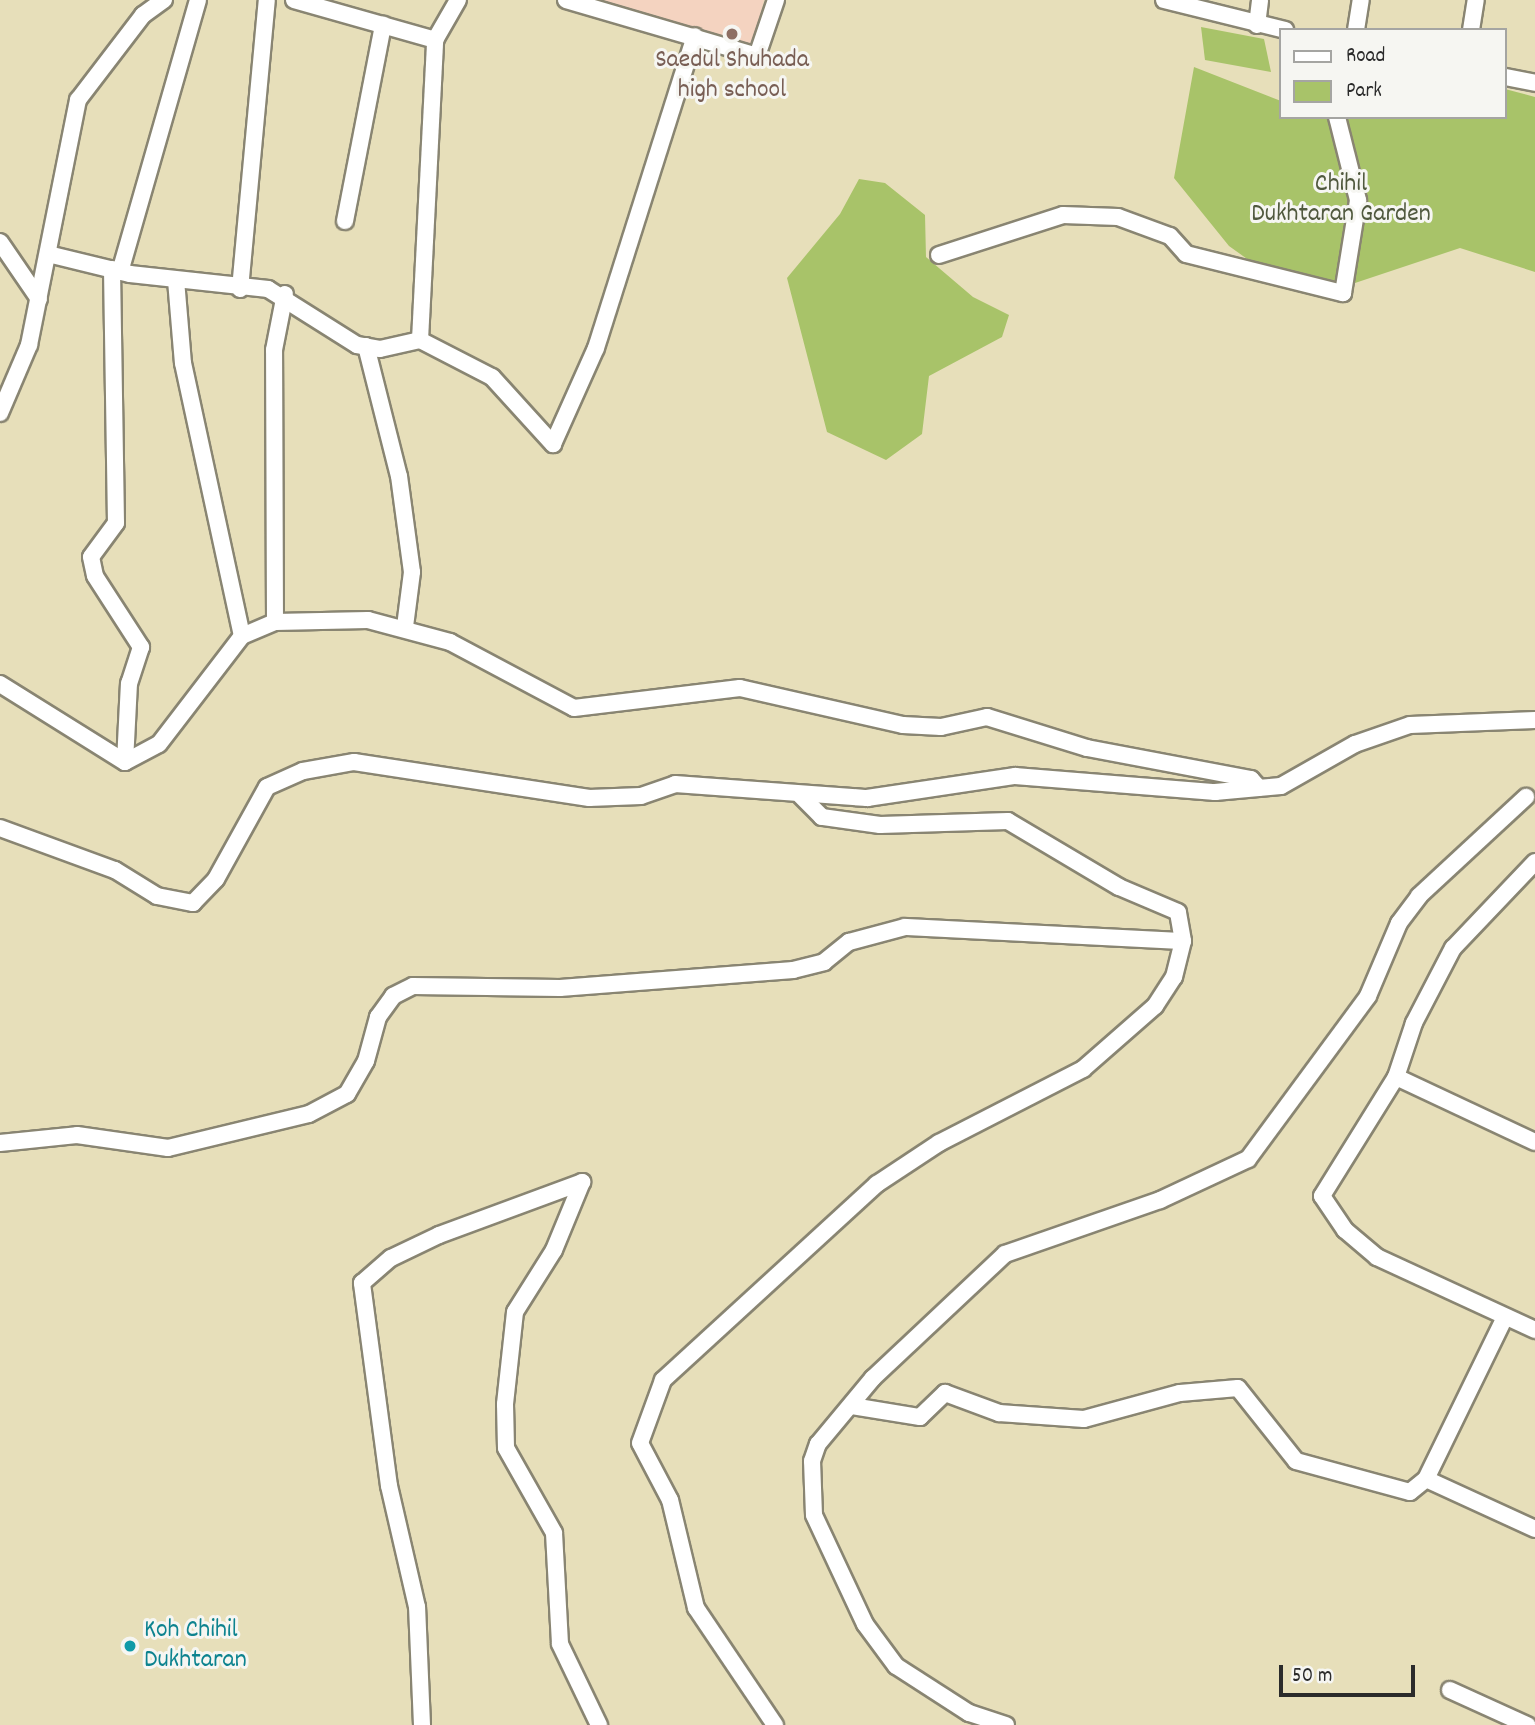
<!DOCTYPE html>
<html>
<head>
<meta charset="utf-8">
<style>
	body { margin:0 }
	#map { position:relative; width:1535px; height:1725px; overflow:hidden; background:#e7dfba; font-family:Dekko,sans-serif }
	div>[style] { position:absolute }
	.built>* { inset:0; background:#f4d3c0 }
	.green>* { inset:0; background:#a8c369 }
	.roads { filter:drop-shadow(2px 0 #898572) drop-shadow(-2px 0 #898572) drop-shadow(0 2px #898572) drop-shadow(0 -2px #898572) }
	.street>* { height:16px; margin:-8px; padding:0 8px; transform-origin:8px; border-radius:8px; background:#fff }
	.dots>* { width:19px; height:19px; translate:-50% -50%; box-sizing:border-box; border:4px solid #f6f6f2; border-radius:50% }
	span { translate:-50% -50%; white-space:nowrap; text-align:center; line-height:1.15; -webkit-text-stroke:6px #f6f6f2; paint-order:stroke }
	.education-label { font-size:26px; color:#785e54 }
	.park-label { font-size:26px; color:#50593e }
	.culture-label { font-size:26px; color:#0d838f }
	.left { translate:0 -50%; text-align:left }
	.legend { position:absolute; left:1279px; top:28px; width:228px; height:91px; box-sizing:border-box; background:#f6f6f2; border:2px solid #a5a5a2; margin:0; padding:9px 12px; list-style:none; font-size:21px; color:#2b2b2b }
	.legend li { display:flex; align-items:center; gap:14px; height:35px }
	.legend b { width:35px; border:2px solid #a5a5a2 }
	.scale { position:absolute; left:1279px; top:1665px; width:136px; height:32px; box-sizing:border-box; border:4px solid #2b2b2b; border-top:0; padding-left:9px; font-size:21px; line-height:24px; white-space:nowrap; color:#2b2b2b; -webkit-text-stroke:5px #f6f6f2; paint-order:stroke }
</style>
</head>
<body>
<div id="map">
	<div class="built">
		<i style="clip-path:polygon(597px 0,764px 0,752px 48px)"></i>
	</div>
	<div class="green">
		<i style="clip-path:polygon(1201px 27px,1264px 39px,1271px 72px,1205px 60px)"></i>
		<i style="clip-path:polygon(1194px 67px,1281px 101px,1281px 117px,1505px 117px,1505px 89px,1535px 97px,1535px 272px,1460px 248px,1346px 286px,1257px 266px,1229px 246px,1174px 178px)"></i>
		<i style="clip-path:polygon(859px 179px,885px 183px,925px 215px,926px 257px,973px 297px,1009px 315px,1002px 337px,929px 376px,922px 434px,886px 460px,827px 432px,787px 278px,840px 214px)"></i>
	</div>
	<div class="roads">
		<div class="street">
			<i style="left:294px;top:0;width:147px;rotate:15.8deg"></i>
			<i style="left:435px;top:40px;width:46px;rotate:-60.1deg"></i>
			<i style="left:566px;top:0;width:199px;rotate:16.3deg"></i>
			<i style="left:757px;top:56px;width:59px;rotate:-71.3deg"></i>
			<i style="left:1164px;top:0;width:125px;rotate:13.9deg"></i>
			<i style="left:1257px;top:25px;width:25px;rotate:-83deg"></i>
			<i style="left:1356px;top:30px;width:30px;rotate:-81deg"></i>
			<i style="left:1471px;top:30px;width:30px;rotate:-81deg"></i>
			<i style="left:1505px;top:77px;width:31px;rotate:11deg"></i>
			<i style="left:345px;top:221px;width:200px;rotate:-79deg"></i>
			<i style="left:0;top:242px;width:69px;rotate:55.6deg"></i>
			<i style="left:48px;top:254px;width:84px;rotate:13.7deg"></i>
			<i style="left:130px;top:274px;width:139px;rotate:6.2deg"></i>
			<i style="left:268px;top:289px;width:105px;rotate:32.2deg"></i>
			<i style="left:357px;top:345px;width:23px;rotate:10deg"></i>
			<i style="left:380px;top:349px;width:41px;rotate:-12.7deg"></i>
			<i style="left:420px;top:340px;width:81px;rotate:27.2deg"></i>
			<i style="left:492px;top:377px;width:91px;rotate:47.7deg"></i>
			<i style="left:553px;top:444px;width:105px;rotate:-65.9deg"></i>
			<i style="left:596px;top:348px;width:327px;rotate:-72.4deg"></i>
			<i style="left:939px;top:255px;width:130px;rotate:-17.9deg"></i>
			<i style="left:1063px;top:215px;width:55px;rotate:2.1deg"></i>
			<i style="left:1118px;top:217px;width:55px;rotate:20.1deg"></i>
			<i style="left:1170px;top:236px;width:24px;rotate:48deg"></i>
			<i style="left:1186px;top:254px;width:162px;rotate:14deg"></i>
			<i style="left:1343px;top:293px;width:94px;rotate:-80.8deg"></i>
			<i style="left:1358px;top:200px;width:86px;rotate:-104.2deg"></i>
			<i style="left:112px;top:269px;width:254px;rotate:89.1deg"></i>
			<i style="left:116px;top:523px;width:42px;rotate:126.3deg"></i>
			<i style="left:91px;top:557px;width:19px;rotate:78deg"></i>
			<i style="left:95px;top:576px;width:85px;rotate:57.1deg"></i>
			<i style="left:141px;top:647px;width:38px;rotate:108deg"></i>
			<i style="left:129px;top:683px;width:79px;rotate:92.9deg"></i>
			<i style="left:120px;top:272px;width:283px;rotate:-74deg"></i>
			<i style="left:176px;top:280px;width:83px;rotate:85.2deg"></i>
			<i style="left:183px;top:363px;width:279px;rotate:77.8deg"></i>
			<i style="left:240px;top:289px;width:290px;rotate:-84.7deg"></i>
			<i style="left:420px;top:340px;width:300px;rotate:-87.1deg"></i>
			<i style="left:366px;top:346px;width:134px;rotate:75.8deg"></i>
			<i style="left:399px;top:476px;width:97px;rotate:82.3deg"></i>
			<i style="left:412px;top:572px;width:55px;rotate:97.3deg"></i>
			<i style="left:0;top:413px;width:74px;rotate:-66.9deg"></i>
			<i style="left:29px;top:345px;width:250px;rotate:-78.7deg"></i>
			<i style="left:78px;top:100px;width:107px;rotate:-52.6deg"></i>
			<i style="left:143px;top:15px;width:26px;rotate:-36deg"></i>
			<i style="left:275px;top:622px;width:272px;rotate:-90.2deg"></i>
			<i style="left:274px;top:350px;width:57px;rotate:-78.9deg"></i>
			<i style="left:0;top:684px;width:147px;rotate:32deg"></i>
			<i style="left:125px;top:762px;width:38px;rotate:-28deg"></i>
			<i style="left:159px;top:744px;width:136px;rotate:-52.5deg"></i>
			<i style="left:242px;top:636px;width:36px;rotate:-23deg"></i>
			<i style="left:275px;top:622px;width:93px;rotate:-1.2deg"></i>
			<i style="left:368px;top:620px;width:85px;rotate:15deg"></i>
			<i style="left:450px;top:642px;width:140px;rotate:28deg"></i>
			<i style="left:574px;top:708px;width:167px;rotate:-6.9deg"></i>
			<i style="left:740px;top:688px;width:167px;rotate:12.8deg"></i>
			<i style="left:903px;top:725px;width:38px;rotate:3deg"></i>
			<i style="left:941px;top:727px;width:47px;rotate:-12.3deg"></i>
			<i style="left:987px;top:717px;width:105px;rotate:17.2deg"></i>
			<i style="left:1087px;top:748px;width:167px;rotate:10.7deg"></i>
			<i style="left:1251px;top:779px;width:12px;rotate:48deg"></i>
			<i style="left:0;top:828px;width:122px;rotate:20.1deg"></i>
			<i style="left:115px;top:870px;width:49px;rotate:31.8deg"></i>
			<i style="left:157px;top:896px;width:37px;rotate:11deg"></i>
			<i style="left:193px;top:903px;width:33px;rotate:-46deg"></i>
			<i style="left:216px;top:879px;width:105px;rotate:-61deg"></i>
			<i style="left:267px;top:787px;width:39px;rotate:-24deg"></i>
			<i style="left:303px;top:771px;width:52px;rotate:-10deg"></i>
			<i style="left:354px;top:762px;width:238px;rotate:8.7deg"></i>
			<i style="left:589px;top:798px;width:52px;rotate:-2.2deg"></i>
			<i style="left:641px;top:796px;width:36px;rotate:-19deg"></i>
			<i style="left:675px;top:784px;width:193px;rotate:4.2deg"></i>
			<i style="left:867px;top:798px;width:150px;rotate:-8.5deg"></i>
			<i style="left:1015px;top:776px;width:201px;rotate:4.6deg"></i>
			<i style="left:1215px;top:792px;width:66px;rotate:-5.2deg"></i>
			<i style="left:1281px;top:786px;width:85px;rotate:-29.6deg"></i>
			<i style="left:1355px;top:744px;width:58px;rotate:-19.1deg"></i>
			<i style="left:1410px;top:725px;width:125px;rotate:-2.3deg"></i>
			<i style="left:1535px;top:862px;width:119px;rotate:133.6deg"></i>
			<i style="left:1453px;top:948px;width:85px;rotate:117.5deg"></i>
			<i style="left:1414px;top:1023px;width:57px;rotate:108.4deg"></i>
			<i style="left:1396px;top:1077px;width:140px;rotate:121.9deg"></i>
			<i style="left:1322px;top:1196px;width:41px;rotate:55.9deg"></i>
			<i style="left:1345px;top:1230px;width:42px;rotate:40.2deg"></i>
			<i style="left:1377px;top:1257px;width:174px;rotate:24.8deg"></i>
			<i style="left:1396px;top:1077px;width:153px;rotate:25.1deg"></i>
			<i style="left:0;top:1143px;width:77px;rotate:-5.9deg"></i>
			<i style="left:77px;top:1135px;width:92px;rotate:8.1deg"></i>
			<i style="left:168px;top:1148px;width:145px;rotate:-13.6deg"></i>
			<i style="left:309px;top:1114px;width:43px;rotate:-27.8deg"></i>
			<i style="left:347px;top:1094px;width:38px;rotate:-60deg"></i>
			<i style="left:366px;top:1061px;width:46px;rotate:-74.7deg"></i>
			<i style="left:378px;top:1017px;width:26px;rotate:-54deg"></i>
			<i style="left:393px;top:996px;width:22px;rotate:-27deg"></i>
			<i style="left:413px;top:986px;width:147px;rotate:0.8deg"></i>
			<i style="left:560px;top:988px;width:234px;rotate:-4.4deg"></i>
			<i style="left:793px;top:970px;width:32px;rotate:-14deg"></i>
			<i style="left:824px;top:962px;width:32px;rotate:-39deg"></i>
			<i style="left:849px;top:942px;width:58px;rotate:-15deg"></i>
			<i style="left:905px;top:927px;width:278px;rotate:2.9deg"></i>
			<i style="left:582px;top:1182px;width:74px;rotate:112.4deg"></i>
			<i style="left:554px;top:1250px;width:73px;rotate:122.2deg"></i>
			<i style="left:515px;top:1312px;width:93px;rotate:96.2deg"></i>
			<i style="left:505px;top:1404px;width:44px;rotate:88.7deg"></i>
			<i style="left:506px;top:1448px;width:98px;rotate:60.5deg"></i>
			<i style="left:554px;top:1533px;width:111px;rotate:86.9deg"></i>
			<i style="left:560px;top:1644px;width:90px;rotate:64.3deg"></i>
			<i style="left:852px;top:1406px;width:69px;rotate:9.2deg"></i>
			<i style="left:920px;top:1417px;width:35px;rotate:-44deg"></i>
			<i style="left:945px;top:1393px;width:58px;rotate:20.3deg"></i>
			<i style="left:999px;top:1413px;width:85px;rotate:4deg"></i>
			<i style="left:1084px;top:1419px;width:99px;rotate:-15.2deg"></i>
			<i style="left:1180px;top:1393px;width:58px;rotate:-4.9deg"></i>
			<i style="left:1238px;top:1388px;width:93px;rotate:51.5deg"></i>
			<i style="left:1296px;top:1461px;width:118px;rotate:15.2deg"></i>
			<i style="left:1410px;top:1492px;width:21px;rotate:-39deg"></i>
			<i style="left:1426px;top:1479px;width:180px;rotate:-64deg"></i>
			<i style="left:1426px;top:1479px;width:120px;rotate:24.6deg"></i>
			<i style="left:1450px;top:1690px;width:85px;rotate:24.4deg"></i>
			<i style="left:422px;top:1725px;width:118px;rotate:-92.4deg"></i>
			<i style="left:417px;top:1607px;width:124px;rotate:-103deg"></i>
			<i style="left:389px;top:1486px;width:205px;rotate:-97.6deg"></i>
			<i style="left:362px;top:1283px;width:38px;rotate:-41deg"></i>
			<i style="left:391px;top:1258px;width:53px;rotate:-25.6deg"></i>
			<i style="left:439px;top:1235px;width:153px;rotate:-20.3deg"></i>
			<i style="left:775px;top:1725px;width:141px;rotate:-124deg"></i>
			<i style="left:696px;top:1608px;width:111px;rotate:-103.5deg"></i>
			<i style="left:670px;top:1500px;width:64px;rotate:-117.8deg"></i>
			<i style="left:640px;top:1443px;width:67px;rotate:-69.9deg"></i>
			<i style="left:663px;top:1380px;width:290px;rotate:-42.5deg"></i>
			<i style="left:877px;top:1184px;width:74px;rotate:-33.5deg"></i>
			<i style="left:939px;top:1143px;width:162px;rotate:-27.2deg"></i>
			<i style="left:1083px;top:1069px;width:96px;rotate:-41.2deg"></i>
			<i style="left:1155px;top:1006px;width:35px;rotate:-57deg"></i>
			<i style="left:1174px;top:977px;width:37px;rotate:-76deg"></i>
			<i style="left:1183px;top:941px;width:29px;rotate:-100deg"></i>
			<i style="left:1178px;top:912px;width:64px;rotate:-157deg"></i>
			<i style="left:1119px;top:887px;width:129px;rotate:-149.3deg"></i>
			<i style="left:1008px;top:821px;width:128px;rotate:178.2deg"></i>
			<i style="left:880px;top:825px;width:59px;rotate:-172.1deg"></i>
			<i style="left:822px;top:817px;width:30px;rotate:-135deg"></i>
			<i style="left:1006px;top:1725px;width:39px;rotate:-162deg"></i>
			<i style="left:969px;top:1713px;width:87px;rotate:-147.2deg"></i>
			<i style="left:896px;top:1666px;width:52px;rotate:-126.4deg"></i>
			<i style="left:865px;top:1624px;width:120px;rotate:-115.1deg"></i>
			<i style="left:814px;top:1515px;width:54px;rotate:-92.1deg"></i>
			<i style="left:812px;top:1461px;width:18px;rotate:-71deg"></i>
			<i style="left:818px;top:1444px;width:86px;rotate:-50.2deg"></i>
			<i style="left:873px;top:1378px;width:181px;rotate:-43.2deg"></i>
			<i style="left:1005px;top:1254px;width:164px;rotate:-19.2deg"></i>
			<i style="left:1160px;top:1200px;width:97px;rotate:-25deg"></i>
			<i style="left:1248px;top:1159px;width:202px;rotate:-53.6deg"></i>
			<i style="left:1368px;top:996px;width:79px;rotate:-67deg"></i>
			<i style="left:1399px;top:923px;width:34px;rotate:-53deg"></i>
			<i style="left:1419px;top:896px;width:146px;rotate:-42.8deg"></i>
		</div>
	</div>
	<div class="dots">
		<i style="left:732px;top:34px;background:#8d6e63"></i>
		<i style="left:130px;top:1646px;background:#0f9aa8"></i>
	</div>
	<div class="education-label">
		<span style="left:732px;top:76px">Saedul Shuhada<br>high school</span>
	</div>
	<div class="park-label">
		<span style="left:1341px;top:200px">Chihil<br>Dukhtaran Garden</span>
	</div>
	<div class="culture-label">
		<span class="left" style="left:144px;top:1646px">Koh Chihil<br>Dukhtaran</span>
	</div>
	<ul class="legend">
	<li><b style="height:9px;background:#fff"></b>Road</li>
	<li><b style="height:19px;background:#a8c369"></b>Park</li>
	</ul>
	<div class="scale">50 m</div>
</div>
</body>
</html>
